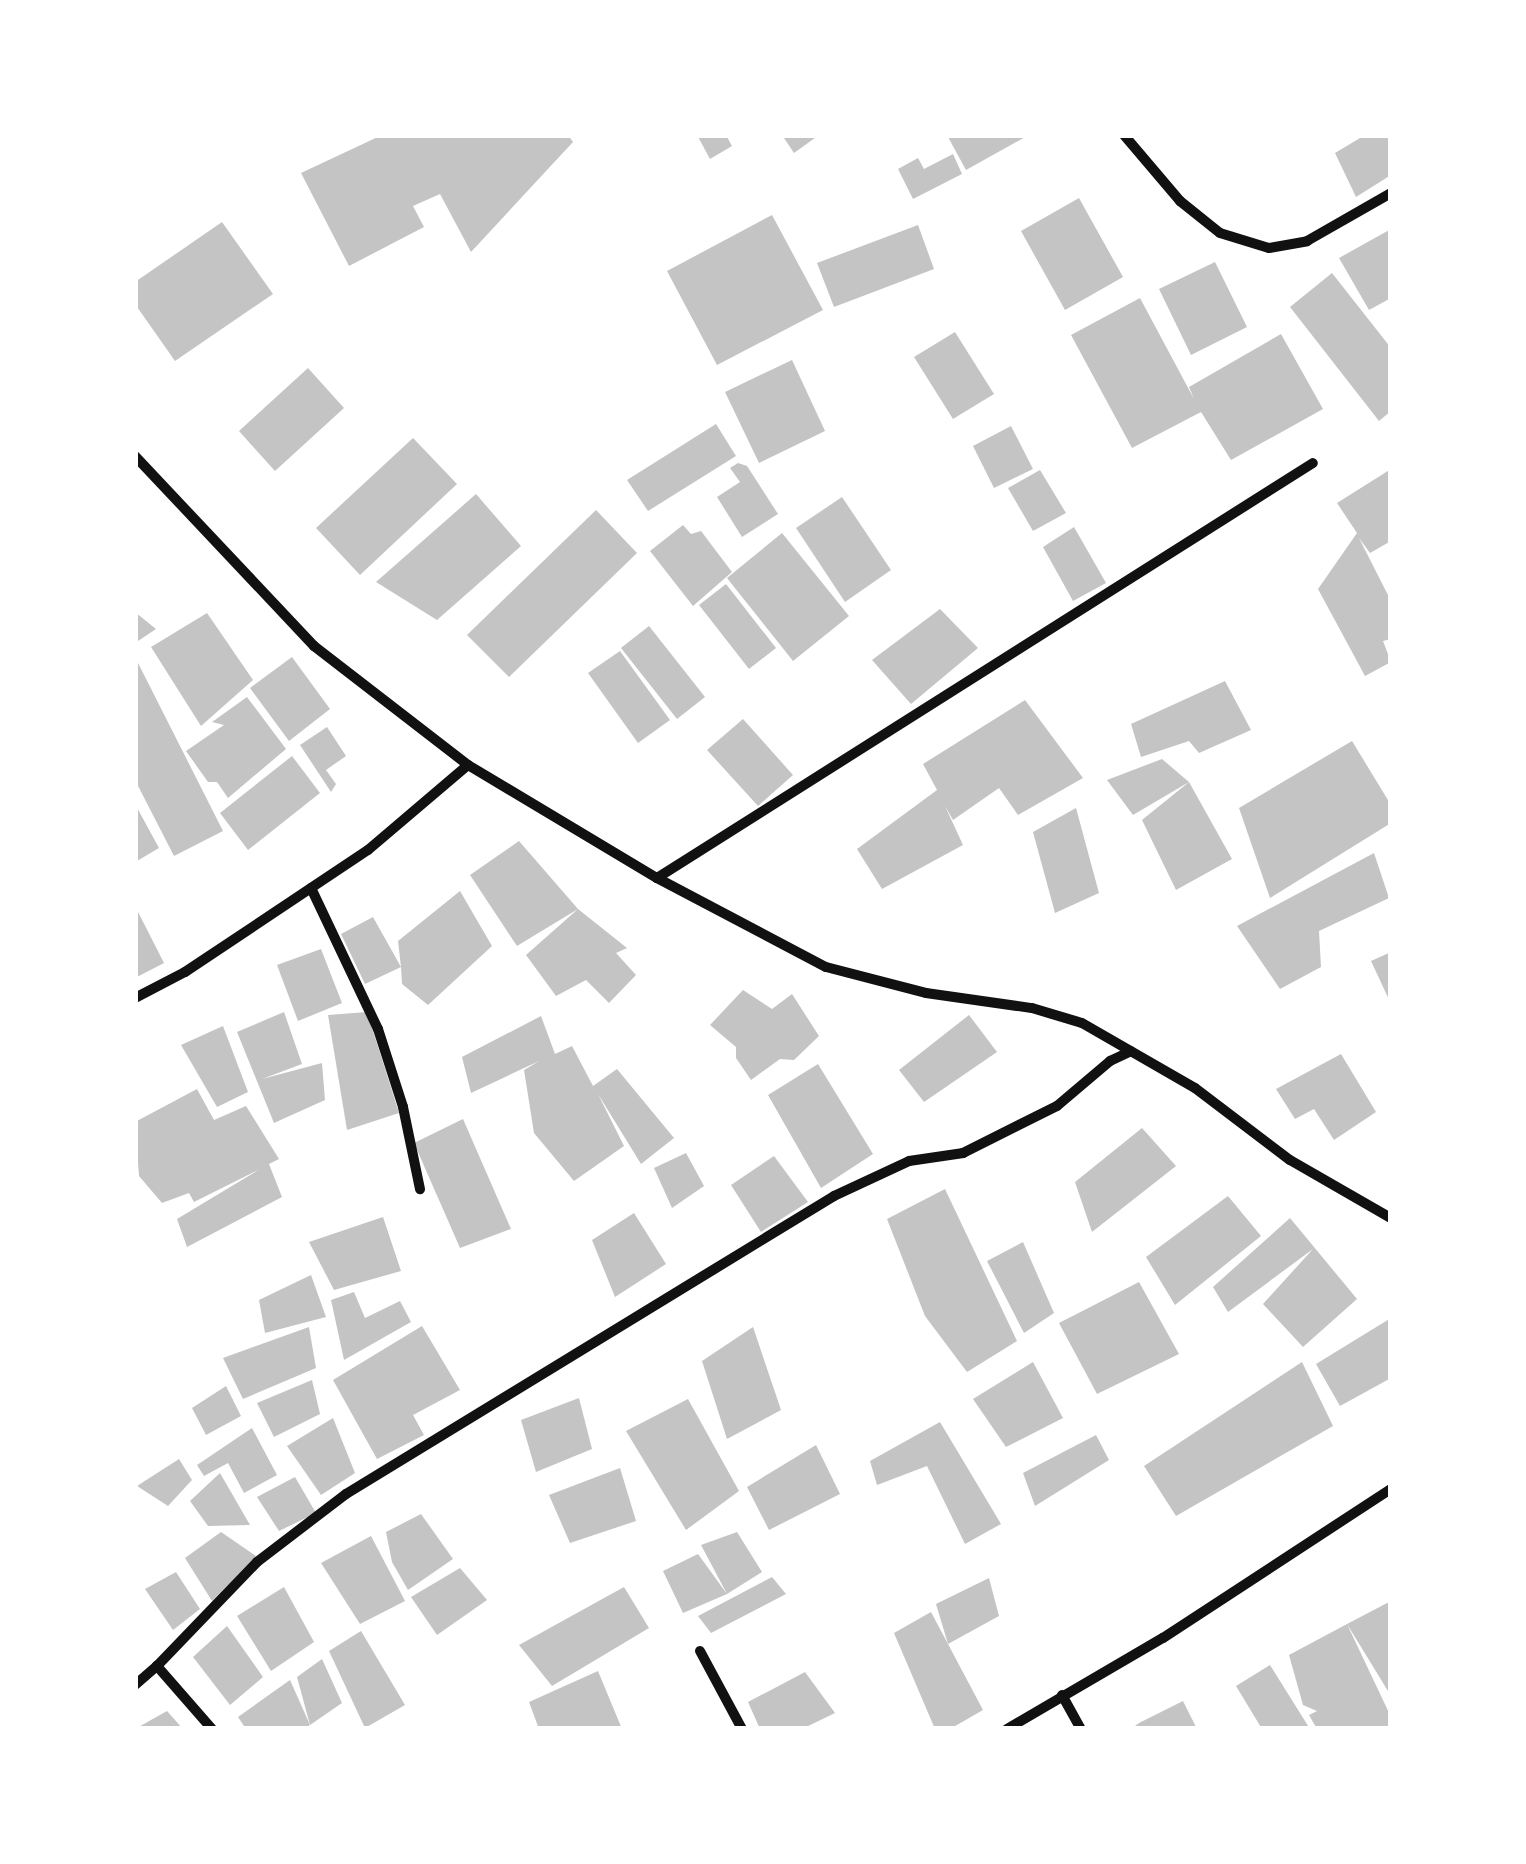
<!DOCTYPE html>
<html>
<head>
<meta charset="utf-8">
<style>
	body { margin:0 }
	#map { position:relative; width:1526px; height:1864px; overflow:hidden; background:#fff; font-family:"Open Sans",sans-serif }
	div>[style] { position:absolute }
	.building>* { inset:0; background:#c4c4c4 }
	.minor>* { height:10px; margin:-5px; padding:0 5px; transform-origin:5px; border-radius:5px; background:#111 }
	span { translate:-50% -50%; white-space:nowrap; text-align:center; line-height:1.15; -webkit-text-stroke:9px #fff; paint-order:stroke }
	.frame { position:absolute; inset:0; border:138px solid #fff; pointer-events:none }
</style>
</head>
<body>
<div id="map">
	<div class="building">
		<i style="clip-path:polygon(382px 135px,568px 135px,573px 142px,471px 252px,440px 194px,413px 206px,424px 227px,349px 266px,301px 173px)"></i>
		<i style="clip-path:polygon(697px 135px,726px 135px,732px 146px,710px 159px)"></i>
		<i style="clip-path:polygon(782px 135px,819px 135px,794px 153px)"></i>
		<i style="clip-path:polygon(951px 135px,1029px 135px,966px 170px,948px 137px)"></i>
		<i style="clip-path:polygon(1365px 135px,1391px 135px,1391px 175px,1356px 197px,1335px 153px)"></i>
		<i style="clip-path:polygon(953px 154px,962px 174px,913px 199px,898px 169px,918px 158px,924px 169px)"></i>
		<i style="clip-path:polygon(1079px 198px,1123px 277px,1065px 310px,1021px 231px)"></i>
		<i style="clip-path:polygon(772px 215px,823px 310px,717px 365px,667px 271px)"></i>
		<i style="clip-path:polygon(222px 222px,273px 294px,175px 361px,135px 304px,135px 282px)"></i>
		<i style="clip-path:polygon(918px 225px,934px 269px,834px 307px,817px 263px)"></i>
		<i style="clip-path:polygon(1391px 229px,1391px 298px,1369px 310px,1339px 258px)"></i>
		<i style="clip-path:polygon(1215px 262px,1247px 327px,1191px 355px,1159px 289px)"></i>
		<i style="clip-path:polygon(1332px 273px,1391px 348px,1391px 411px,1379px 421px,1290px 307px)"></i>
		<i style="clip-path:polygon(1140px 298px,1194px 399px,1189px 387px,1281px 334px,1323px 409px,1231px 460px,1201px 412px,1132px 448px,1071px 335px)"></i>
		<i style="clip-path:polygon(955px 332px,994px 394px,953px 419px,914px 357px)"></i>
		<i style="clip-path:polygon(792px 360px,825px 431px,759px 463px,725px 392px)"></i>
		<i style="clip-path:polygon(308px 368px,344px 408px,275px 471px,239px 431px)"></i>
		<i style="clip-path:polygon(716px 424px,736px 456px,648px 511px,627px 480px)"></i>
		<i style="clip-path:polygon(1011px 426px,1033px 469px,994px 488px,973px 446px)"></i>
		<i style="clip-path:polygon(413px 438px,457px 484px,360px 575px,316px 528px)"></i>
		<i style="clip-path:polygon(738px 463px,747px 466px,778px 514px,742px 537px,717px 497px,740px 482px,730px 468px)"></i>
		<i style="clip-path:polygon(1391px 469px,1391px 541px,1370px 553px,1359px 538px,1391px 601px,1391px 639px,1383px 641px,1391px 662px,1365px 676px,1318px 589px,1357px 533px,1337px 503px)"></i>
		<i style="clip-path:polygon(1040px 470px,1066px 513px,1033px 531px,1008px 488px)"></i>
		<i style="clip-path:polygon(476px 494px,521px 546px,437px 620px,376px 582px)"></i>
		<i style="clip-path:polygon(842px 497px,891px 570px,845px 602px,796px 528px)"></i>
		<i style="clip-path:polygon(596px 510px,637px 553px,509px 677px,467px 635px)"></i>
		<i style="clip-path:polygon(683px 525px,691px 534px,701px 531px,732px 572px,693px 606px,650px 551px)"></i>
		<i style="clip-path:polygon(1074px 527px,1106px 583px,1073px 601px,1043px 547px)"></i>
		<i style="clip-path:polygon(782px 533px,849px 616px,793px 661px,727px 578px)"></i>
		<i style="clip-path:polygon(726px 584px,776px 648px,749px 669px,699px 605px)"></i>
		<i style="clip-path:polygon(940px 609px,978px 648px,911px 704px,872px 660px)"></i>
		<i style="clip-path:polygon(135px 612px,156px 629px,135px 643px)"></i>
		<i style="clip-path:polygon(207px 613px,253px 680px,201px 726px,151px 647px)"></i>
		<i style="clip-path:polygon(649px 626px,705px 697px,677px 719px,621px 648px)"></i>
		<i style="clip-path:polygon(620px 651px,670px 720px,638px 743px,588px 673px)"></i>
		<i style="clip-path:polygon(135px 657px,223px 831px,174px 856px,135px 780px)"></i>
		<i style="clip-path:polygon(292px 657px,330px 709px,289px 741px,250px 688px)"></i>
		<i style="clip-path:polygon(1225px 681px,1251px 730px,1199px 753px,1189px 741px,1141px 757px,1131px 724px)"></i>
		<i style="clip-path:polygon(247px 697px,286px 749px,228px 798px,217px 782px,208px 782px,186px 751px,224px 725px,212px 722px)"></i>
		<i style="clip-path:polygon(1025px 700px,1083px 778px,1018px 815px,999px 788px,953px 820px,945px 806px,963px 845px,882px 889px,857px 849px,937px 790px,923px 764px)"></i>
		<i style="clip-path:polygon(743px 719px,793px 775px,758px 806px,707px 750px)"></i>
		<i style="clip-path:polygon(327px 727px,346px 756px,326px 770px,336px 784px,331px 792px,300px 745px)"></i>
		<i style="clip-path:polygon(1352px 741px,1391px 805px,1391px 823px,1270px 898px,1239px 808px)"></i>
		<i style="clip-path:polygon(292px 756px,320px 793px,248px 850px,220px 813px)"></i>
		<i style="clip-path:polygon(1162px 759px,1189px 782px,1133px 815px,1107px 780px)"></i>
		<i style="clip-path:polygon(1189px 782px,1232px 859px,1176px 890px,1142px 820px)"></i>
		<i style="clip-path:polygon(135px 804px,159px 848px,137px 861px,135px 858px)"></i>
		<i style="clip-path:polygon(1076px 808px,1099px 893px,1055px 913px,1033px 832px)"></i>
		<i style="clip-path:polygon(519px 841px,578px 909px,627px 948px,616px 953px,636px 975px,609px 1003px,586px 980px,556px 996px,526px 955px,578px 909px,517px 946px,470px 875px)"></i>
		<i style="clip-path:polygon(1374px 853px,1389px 898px,1319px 931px,1321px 967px,1280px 989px,1237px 926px)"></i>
		<i style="clip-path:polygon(460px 891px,492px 946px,428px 1005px,402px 984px,401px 967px,365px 984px,341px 934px,373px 917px,401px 967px,398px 941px)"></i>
		<i style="clip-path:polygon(135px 906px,164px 963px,135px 978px)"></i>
		<i style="clip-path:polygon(321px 949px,342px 1003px,298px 1021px,277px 965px)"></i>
		<i style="clip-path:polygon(1391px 952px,1391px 1004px,1371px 961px)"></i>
		<i style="clip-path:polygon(743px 990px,772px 1009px,792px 994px,819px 1036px,794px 1060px,780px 1059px,751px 1080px,736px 1058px,736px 1047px,710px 1025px)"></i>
		<i style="clip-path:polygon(284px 1012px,302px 1064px,262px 1079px,322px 1063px,325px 1100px,274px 1123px,237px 1032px)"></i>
		<i style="clip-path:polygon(367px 1012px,399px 1113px,347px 1130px,328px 1015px)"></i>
		<i style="clip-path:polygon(969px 1015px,997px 1052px,924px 1102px,899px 1070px)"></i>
		<i style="clip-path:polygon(541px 1016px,555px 1054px,572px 1046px,593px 1086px,617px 1069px,674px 1138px,641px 1164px,598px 1094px,624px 1146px,574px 1181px,534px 1133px,524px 1070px,539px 1061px,471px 1093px,462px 1057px)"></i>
		<i style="clip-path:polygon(223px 1026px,248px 1092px,217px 1107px,181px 1045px)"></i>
		<i style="clip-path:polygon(1341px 1054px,1376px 1112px,1334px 1140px,1314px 1109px,1295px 1119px,1276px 1089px)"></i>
		<i style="clip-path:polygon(818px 1064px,873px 1154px,821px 1188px,768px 1095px)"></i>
		<i style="clip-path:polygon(197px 1089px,214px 1120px,246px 1106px,279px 1159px,269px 1164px,282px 1197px,187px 1247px,177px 1219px,260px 1169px,194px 1202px,189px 1193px,162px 1203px,139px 1176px,135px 1122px)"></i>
		<i style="clip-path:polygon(463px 1119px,511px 1229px,460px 1248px,414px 1143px)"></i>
		<i style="clip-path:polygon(1142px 1128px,1176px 1166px,1092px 1232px,1075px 1182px)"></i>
		<i style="clip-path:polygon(686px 1153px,704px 1186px,672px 1208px,654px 1168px)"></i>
		<i style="clip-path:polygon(774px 1156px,808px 1202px,761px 1232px,731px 1185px)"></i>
		<i style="clip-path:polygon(945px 1189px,1017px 1341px,967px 1372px,925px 1316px,887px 1219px)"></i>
		<i style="clip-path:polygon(1228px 1196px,1261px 1236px,1175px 1305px,1146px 1257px)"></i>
		<i style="clip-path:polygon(634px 1213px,666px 1264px,615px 1297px,592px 1240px)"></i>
		<i style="clip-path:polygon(383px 1217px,401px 1271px,334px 1290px,309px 1242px)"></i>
		<i style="clip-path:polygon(1290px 1218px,1357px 1299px,1303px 1347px,1263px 1304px,1313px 1249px,1228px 1312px,1213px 1287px)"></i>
		<i style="clip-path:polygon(1023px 1242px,1054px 1313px,1024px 1333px,987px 1261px)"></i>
		<i style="clip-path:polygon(311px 1275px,326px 1317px,265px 1333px,259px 1300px)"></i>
		<i style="clip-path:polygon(1139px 1282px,1179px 1354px,1097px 1394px,1059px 1323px)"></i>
		<i style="clip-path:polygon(354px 1292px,365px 1318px,400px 1301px,411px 1322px,344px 1360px,331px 1300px)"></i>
		<i style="clip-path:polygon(1391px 1318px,1391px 1378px,1340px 1406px,1316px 1364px)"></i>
		<i style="clip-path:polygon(422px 1326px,460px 1390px,413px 1415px,424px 1435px,377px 1459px,333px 1380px)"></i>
		<i style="clip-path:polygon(309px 1327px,316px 1368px,243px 1399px,223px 1358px)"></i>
		<i style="clip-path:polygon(753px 1327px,781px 1410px,727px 1439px,702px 1361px)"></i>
		<i style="clip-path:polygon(1033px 1362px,1063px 1418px,1006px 1447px,973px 1399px)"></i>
		<i style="clip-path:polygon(1302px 1362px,1333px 1426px,1176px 1516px,1144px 1466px)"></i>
		<i style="clip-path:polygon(312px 1380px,320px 1414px,274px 1437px,257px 1403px)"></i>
		<i style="clip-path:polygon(226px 1386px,241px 1416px,206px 1435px,192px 1408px)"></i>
		<i style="clip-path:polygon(579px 1398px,592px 1449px,536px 1472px,521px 1420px)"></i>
		<i style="clip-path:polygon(688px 1399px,739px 1491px,686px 1530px,626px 1431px)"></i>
		<i style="clip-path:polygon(333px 1418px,355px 1473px,321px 1495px,287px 1446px)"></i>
		<i style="clip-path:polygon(940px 1422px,1001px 1524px,965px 1544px,927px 1466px,877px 1485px,870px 1461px)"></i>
		<i style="clip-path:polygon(252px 1428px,277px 1475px,244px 1493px,228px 1463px,204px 1476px,197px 1465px)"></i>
		<i style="clip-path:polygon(1096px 1435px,1109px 1460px,1035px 1506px,1023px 1473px)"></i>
		<i style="clip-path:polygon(816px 1445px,840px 1494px,769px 1530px,747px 1487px)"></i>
		<i style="clip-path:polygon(179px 1459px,192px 1480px,168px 1506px,137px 1486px)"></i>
		<i style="clip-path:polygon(620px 1468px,636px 1521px,570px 1543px,549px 1495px)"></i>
		<i style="clip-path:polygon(220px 1473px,250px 1525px,208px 1526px,190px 1501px)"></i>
		<i style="clip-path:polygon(295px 1477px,316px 1513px,279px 1531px,257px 1497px)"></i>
		<i style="clip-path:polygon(421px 1514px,453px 1559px,408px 1590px,392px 1562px,386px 1532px)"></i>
		<i style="clip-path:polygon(221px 1532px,256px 1556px,212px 1601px,185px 1558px)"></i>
		<i style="clip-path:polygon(737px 1532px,762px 1572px,727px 1594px,683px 1613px,663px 1571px,698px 1554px,727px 1594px,701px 1545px)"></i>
		<i style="clip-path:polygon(371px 1536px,405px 1601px,360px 1624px,321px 1563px)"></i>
		<i style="clip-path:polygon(460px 1568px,487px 1600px,437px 1635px,411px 1597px)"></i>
		<i style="clip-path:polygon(176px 1572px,200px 1609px,173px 1630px,145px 1589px)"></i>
		<i style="clip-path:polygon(772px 1577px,786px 1594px,711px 1633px,698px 1616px)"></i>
		<i style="clip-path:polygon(989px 1578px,999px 1616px,948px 1644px,936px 1604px)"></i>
		<i style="clip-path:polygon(284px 1587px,314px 1642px,271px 1671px,237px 1616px)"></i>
		<i style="clip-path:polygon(624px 1587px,649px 1628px,552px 1686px,519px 1645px)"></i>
		<i style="clip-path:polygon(1391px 1601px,1391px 1696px,1347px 1624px,1391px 1717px,1391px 1729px,1317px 1729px,1309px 1715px,1317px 1711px,1303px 1705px,1289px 1655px,1347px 1624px)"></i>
		<i style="clip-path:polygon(931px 1612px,983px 1710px,950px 1729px,935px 1729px,894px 1633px)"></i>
		<i style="clip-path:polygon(227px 1626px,263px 1677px,230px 1705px,193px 1657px)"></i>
		<i style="clip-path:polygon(361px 1631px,405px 1705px,365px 1728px,329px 1651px)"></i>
		<i style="clip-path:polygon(322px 1659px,342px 1703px,310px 1725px,297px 1677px)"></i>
		<i style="clip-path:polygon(1270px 1665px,1310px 1729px,1262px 1729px,1236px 1686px)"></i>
		<i style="clip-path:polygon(598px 1671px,622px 1729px,539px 1729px,529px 1702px)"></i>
		<i style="clip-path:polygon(805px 1672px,835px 1713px,802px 1729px,760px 1729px,748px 1702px)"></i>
		<i style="clip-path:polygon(290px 1680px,310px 1725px,302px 1729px,246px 1729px,238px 1717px)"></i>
		<i style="clip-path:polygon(1183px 1701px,1197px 1729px,1131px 1729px,1139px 1723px)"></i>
		<i style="clip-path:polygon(167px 1711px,183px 1729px,135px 1729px)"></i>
	</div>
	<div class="minor">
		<i style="left:1124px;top:135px;width:87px;rotate:49.7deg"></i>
		<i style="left:1180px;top:201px;width:51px;rotate:38.7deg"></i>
		<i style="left:1220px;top:233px;width:51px;rotate:17deg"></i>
		<i style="left:1269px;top:248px;width:39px;rotate:-10deg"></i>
		<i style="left:1307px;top:241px;width:97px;rotate:-29.7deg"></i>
		<i style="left:135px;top:456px;width:261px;rotate:46.7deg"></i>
		<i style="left:314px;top:646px;width:195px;rotate:37.7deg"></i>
		<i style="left:468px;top:765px;width:220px;rotate:30.9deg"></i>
		<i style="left:657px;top:878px;width:191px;rotate:27.8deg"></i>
		<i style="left:826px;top:967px;width:103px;rotate:14.6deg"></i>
		<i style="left:926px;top:993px;width:107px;rotate:8.1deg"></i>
		<i style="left:1032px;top:1008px;width:52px;rotate:16.7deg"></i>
		<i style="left:1082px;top:1023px;width:130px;rotate:29.9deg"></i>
		<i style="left:1195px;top:1088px;width:119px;rotate:37.2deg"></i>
		<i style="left:1290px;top:1160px;width:116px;rotate:29.9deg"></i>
		<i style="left:657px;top:878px;width:776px;rotate:-32.32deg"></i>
		<i style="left:311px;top:888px;width:156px;rotate:64.6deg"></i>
		<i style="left:378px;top:1029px;width:82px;rotate:72.2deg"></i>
		<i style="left:403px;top:1107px;width:84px;rotate:78.3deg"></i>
		<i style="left:135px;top:998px;width:56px;rotate:-27.5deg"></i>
		<i style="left:185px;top:972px;width:220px;rotate:-33.7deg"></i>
		<i style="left:368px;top:850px;width:131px;rotate:-40.4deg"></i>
		<i style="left:700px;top:1651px;width:89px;rotate:61.7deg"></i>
		<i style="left:135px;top:1685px;width:29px;rotate:-41deg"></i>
		<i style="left:1062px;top:1695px;width:39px;rotate:61deg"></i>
		<i style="left:212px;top:1729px;width:84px;rotate:-131.1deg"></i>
		<i style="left:157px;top:1666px;width:144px;rotate:-46.1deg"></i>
		<i style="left:257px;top:1562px;width:112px;rotate:-37.4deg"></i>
		<i style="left:346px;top:1494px;width:572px;rotate:-31.41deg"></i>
		<i style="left:834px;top:1196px;width:83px;rotate:-25deg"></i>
		<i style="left:909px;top:1161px;width:55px;rotate:-8.4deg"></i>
		<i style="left:963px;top:1153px;width:105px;rotate:-26.6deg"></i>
		<i style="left:1057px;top:1106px;width:70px;rotate:-40.3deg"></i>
		<i style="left:1110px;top:1061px;width:23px;rotate:-25deg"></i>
		<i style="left:1007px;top:1729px;width:181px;rotate:-30.3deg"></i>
		<i style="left:1163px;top:1638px;width:272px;rotate:-33.2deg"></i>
	</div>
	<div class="frame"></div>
</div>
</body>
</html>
